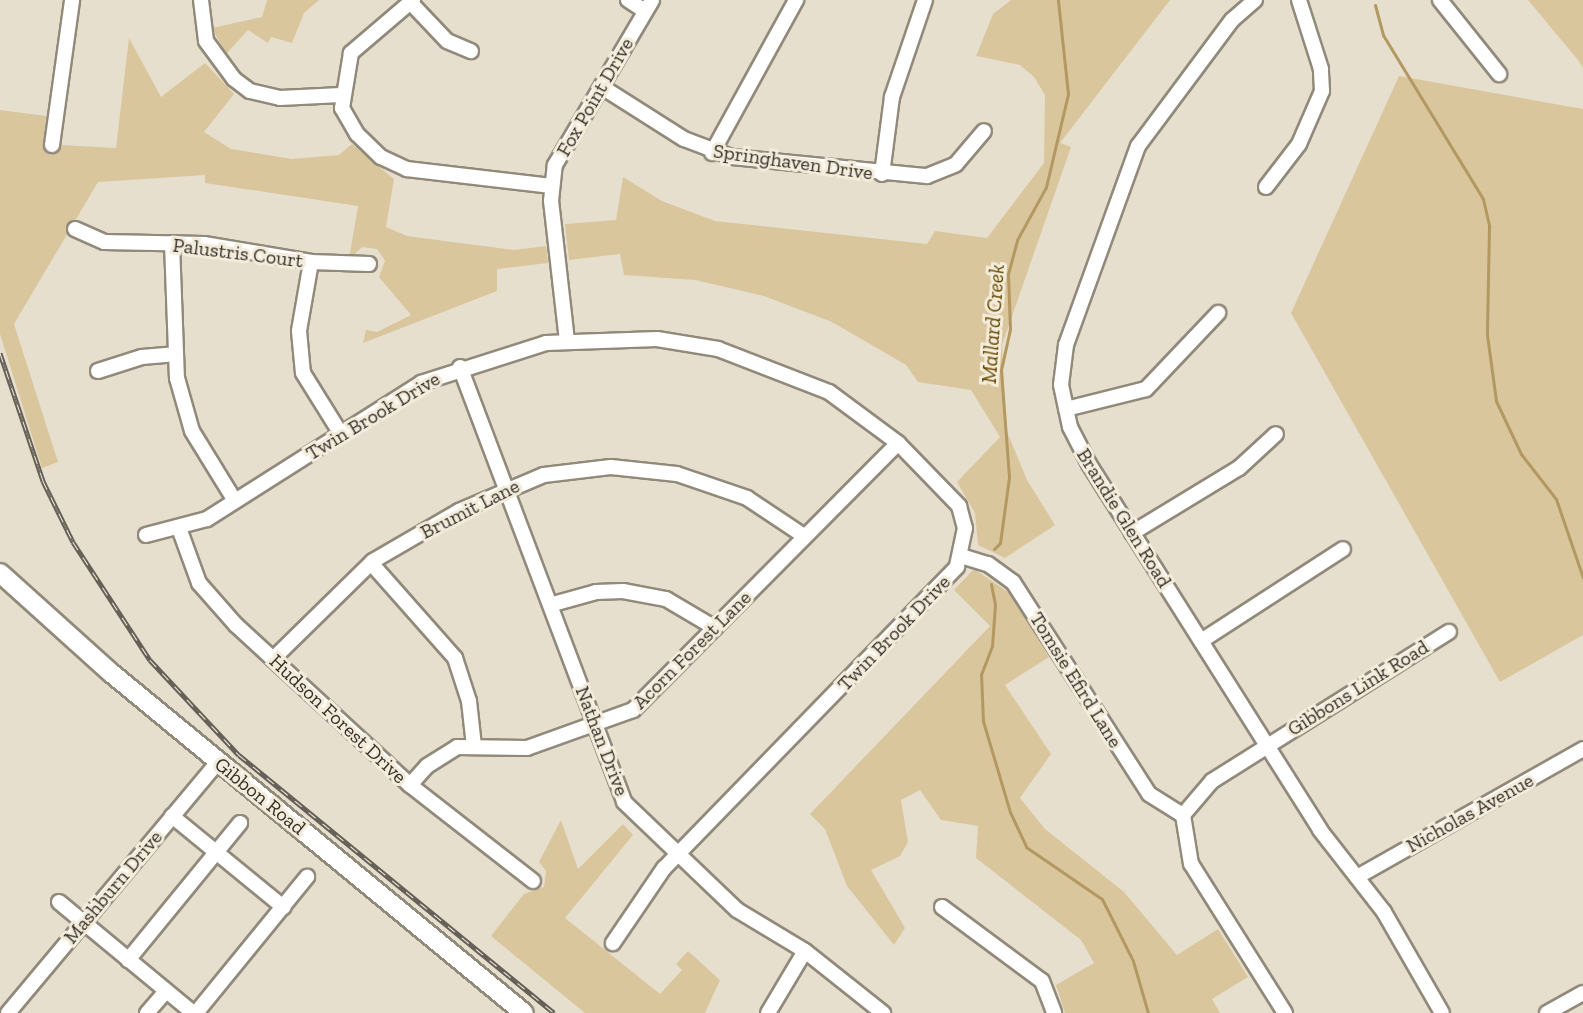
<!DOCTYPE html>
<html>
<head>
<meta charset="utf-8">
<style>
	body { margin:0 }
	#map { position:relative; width:1583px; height:1013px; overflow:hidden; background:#e7dfce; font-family:"Zilla Slab",serif }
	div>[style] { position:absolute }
	.green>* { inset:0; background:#dac69d }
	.stream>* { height:3px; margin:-1.5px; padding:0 1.5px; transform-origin:1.5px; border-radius:1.5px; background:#b39861 }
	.roads { filter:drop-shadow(2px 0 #918a7b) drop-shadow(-2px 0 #918a7b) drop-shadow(0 2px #918a7b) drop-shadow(0 -2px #918a7b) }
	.minor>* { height:14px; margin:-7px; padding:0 7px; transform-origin:7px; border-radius:7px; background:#fff }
	.major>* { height:18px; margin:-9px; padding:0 9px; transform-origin:9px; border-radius:9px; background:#fff }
	.rail>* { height:5px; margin-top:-2.5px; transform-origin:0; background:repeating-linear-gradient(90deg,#f4ecdb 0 9px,#666158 0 18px); box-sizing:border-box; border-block:2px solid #666158 }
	span { translate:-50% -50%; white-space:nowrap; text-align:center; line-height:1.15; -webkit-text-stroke:6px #f4ecdb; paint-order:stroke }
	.street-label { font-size:20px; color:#33302a }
	.water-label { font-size:21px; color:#654900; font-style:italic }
</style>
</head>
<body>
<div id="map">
	<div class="green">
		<i style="clip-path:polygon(267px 0,319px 0,304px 13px,292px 43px,271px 37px,268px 43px,248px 30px,226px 54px,212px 28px,262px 17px)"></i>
		<i style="clip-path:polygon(1011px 0,1170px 0,1060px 143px,1071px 147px,1002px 345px,1006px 429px,1027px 480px,1055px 525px,1005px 558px,978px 545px,975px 513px,957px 482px,1000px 437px,971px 390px,918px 382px,906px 365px,832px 322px,764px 296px,695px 280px,624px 275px,620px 254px,569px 260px,565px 224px,616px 220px,623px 177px,662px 201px,715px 221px,927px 244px,935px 231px,987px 238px,1044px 163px,1045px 95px,1034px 77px,1020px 65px,976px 56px,993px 14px)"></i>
		<i style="clip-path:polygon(1528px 0,1583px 0,1583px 68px,1578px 60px)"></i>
		<i style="clip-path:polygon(129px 38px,161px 97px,205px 63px,234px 94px,204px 132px,231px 149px,292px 159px,339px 155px,352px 144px,394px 179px,386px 227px,407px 236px,514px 250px,546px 246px,548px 263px,497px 269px,497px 291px,363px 343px,366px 330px,377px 332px,411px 315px,379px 277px,385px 261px,377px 249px,362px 247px,349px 259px,358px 206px,205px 183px,205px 175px,98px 182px,14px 324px,58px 462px,42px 468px,0 334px,0 110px,46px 116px,43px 144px,116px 148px)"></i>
		<i style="clip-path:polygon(1399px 76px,1583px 109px,1583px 635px,1500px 682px,1291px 313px)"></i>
		<i style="clip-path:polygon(974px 569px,1011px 594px,1049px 657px,1005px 685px,1051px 754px,1020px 798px,1045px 829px,1124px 892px,1177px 955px,1218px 929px,1248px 977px,1212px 999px,1220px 1013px,1065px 1013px,1056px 985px,1094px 963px,1081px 940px,976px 858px,978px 826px,941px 820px,920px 790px,901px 800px,908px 842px,900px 856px,871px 870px,905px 928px,894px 945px,847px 886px,825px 829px,810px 814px,990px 626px,954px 590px)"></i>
		<i style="clip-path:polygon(561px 820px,578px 869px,623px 824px,633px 835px,565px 918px,660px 994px,682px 970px,676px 964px,688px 951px,720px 980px,705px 1013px,585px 1013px,491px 936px,524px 894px,544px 887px,546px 871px,539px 862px)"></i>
	</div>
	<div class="stream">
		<i style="left:1375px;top:5px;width:31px;rotate:75deg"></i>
		<i style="left:1383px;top:35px;width:192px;rotate:58.6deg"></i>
		<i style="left:1483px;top:199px;width:28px;rotate:77deg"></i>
		<i style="left:1489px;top:226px;width:109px;rotate:91.1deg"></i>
		<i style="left:1487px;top:335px;width:67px;rotate:82.2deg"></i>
		<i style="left:1496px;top:401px;width:59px;rotate:64.7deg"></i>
		<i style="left:1521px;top:454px;width:57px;rotate:52.1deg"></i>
		<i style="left:1556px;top:499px;width:83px;rotate:71.1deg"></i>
		<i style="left:994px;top:549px;width:8px;rotate:-45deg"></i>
		<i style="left:1000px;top:543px;width:67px;rotate:-82.2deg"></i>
		<i style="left:1009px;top:477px;width:107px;rotate:-94.3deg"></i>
		<i style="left:1001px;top:370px;width:42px;rotate:-77.6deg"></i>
		<i style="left:1010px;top:329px;width:55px;rotate:-92.1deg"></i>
		<i style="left:1008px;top:274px;width:35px;rotate:-75deg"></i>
		<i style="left:1017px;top:240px;width:60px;rotate:-61.3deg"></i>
		<i style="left:1046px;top:187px;width:96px;rotate:-76.7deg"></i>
		<i style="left:1068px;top:94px;width:95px;rotate:-96.1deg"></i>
		<i style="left:991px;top:584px;width:21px;rotate:79deg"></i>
		<i style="left:995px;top:605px;width:41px;rotate:94.2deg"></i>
		<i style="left:992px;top:646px;width:30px;rotate:111deg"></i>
		<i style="left:981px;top:674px;width:47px;rotate:87.6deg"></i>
		<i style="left:983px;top:721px;width:95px;rotate:73.5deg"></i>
		<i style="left:1010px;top:812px;width:38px;rotate:65deg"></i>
		<i style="left:1026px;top:847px;width:92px;rotate:34.4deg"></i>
		<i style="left:1102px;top:899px;width:69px;rotate:63.4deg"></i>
		<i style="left:1133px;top:961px;width:54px;rotate:73.9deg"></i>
	</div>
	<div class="roads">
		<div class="minor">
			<i style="left:201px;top:0;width:41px;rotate:83deg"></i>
			<i style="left:206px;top:41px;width:47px;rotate:53.6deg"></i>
			<i style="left:234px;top:79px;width:20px;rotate:37deg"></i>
			<i style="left:250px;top:91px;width:31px;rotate:13deg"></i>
			<i style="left:280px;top:98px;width:61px;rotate:-2.8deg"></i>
			<i style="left:413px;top:0;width:82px;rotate:139.5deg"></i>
			<i style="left:351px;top:53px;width:56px;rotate:99.3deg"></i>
			<i style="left:342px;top:108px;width:30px;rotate:60deg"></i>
			<i style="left:357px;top:134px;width:33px;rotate:44deg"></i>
			<i style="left:381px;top:157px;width:29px;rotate:25deg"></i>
			<i style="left:407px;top:169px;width:145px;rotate:6.7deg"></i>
			<i style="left:628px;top:0;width:20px;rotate:33deg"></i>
			<i style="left:1255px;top:0;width:30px;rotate:139deg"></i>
			<i style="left:1232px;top:20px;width:157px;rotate:126.7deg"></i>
			<i style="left:1138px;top:146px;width:212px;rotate:109.9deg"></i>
			<i style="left:1066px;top:345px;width:40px;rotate:97.1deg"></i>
			<i style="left:1061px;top:385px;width:43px;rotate:77.9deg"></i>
			<i style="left:1070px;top:427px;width:42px;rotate:62.8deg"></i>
			<i style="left:1089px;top:464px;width:433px;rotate:57.7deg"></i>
			<i style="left:1320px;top:830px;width:104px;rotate:52deg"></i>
			<i style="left:1384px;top:912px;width:116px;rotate:60.1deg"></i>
			<i style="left:1440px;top:0;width:95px;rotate:51.4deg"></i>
			<i style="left:411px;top:3px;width:52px;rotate:46.5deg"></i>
			<i style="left:447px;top:41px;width:26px;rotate:23deg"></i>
			<i style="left:602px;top:87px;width:97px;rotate:32.4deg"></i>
			<i style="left:684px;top:139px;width:51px;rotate:20.6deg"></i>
			<i style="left:732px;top:157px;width:196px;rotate:5.6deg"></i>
			<i style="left:927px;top:176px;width:31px;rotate:-22deg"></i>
			<i style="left:956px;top:164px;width:43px;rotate:-49.7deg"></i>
			<i style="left:52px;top:145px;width:146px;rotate:-82.1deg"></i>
			<i style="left:712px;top:153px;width:175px;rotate:-61.2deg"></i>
			<i style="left:882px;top:174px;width:78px;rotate:-82.6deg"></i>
			<i style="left:892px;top:97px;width:102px;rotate:-71.2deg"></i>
			<i style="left:1266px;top:187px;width:54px;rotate:-52.5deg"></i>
			<i style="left:1299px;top:144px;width:58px;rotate:-66.5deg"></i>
			<i style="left:1322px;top:91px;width:22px;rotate:-93deg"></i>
			<i style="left:1321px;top:69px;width:72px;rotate:-107.7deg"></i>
			<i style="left:75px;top:229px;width:32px;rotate:24deg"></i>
			<i style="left:104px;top:242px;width:100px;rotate:1.1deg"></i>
			<i style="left:204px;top:244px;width:109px;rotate:9.5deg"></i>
			<i style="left:311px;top:262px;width:58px;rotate:2deg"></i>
			<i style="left:172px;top:243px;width:135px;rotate:87.9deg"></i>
			<i style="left:177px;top:378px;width:55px;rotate:74.2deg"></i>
			<i style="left:192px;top:431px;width:82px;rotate:58.4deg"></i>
			<i style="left:311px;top:262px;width:70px;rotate:99.9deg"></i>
			<i style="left:299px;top:331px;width:42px;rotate:84.6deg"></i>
			<i style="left:303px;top:373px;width:72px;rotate:58.1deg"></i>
			<i style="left:567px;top:341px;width:141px;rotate:-96.5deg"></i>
			<i style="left:551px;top:201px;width:36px;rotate:-84deg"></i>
			<i style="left:555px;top:165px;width:191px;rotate:-59.5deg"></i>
			<i style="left:460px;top:367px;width:465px;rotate:69.3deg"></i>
			<i style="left:624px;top:802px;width:156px;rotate:43.7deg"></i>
			<i style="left:737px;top:910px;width:79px;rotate:31.1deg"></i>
			<i style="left:805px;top:951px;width:100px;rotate:38.5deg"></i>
			<i style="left:98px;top:371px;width:46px;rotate:-17.7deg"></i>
			<i style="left:142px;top:357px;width:32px;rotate:-5deg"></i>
			<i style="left:1066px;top:409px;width:82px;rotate:-14deg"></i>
			<i style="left:1146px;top:389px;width:105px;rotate:-46.5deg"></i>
			<i style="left:179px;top:528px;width:59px;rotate:70deg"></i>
			<i style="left:199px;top:583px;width:56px;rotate:48.6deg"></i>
			<i style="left:236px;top:625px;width:236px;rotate:42.6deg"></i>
			<i style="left:410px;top:785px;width:156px;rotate:38deg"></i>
			<i style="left:1132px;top:533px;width:125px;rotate:-31.3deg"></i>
			<i style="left:1239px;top:468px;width:50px;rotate:-42.6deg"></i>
			<i style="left:146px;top:535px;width:63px;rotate:-14.7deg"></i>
			<i style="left:207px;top:519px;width:254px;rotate:-32.4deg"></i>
			<i style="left:421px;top:383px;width:131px;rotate:-17.7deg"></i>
			<i style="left:546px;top:343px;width:111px;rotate:-2.1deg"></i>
			<i style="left:657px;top:339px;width:62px;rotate:9.3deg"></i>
			<i style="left:718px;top:349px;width:119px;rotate:21.2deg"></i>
			<i style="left:829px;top:392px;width:86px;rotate:36.5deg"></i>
			<i style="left:898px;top:443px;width:88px;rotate:45.9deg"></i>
			<i style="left:959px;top:506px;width:23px;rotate:75deg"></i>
			<i style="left:965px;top:528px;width:40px;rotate:102deg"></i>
			<i style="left:957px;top:567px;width:420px;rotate:134.2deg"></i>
			<i style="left:664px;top:868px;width:91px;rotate:124.2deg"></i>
			<i style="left:961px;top:556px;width:28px;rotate:17deg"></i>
			<i style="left:988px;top:564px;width:31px;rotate:36deg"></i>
			<i style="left:1013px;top:582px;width:252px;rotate:57.3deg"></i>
			<i style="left:1149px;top:794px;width:40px;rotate:32deg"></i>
			<i style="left:371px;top:563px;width:127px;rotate:48.5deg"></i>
			<i style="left:455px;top:658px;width:45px;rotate:72deg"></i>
			<i style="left:469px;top:701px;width:45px;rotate:83.7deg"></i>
			<i style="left:553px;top:604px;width:45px;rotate:-15.6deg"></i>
			<i style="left:596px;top:592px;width:27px;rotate:-2deg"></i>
			<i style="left:623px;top:591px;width:44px;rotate:10.5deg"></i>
			<i style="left:666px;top:599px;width:57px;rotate:30.6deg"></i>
			<i style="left:1201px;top:641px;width:169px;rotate:-32.9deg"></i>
			<i style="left:273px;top:659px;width:140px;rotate:-44.4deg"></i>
			<i style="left:373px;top:561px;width:99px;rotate:-30.2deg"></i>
			<i style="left:459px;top:511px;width:92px;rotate:-23deg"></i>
			<i style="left:544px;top:475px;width:67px;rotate:-6.8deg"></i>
			<i style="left:611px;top:467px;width:66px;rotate:6.1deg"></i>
			<i style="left:677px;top:474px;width:74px;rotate:18.9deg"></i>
			<i style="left:747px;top:498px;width:69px;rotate:33.7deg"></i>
			<i style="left:410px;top:785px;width:25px;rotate:-48deg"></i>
			<i style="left:427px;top:766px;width:36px;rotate:-32deg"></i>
			<i style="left:457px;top:747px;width:70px;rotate:0.8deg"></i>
			<i style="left:527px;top:748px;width:113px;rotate:-19.7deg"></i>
			<i style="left:633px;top:710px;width:376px;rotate:-45.2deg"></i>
			<i style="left:172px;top:816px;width:144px;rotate:39.3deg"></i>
			<i style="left:1357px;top:877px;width:260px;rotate:-29.5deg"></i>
			<i style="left:59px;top:902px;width:174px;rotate:39.6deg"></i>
			<i style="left:942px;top:907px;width:124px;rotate:36.5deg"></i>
			<i style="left:1042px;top:981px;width:34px;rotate:69deg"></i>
			<i style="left:128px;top:960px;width:177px;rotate:-50.7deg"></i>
			<i style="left:8px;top:1013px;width:327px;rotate:-50.1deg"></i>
			<i style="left:147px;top:1013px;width:29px;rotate:-49deg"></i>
			<i style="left:196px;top:1013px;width:176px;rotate:-50.8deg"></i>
			<i style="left:768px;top:1013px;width:72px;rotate:-59.2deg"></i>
			<i style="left:1285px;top:1013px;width:176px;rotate:-122.2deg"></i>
			<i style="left:1191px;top:864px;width:50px;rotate:-99.3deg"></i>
			<i style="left:1183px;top:815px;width:45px;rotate:-49.5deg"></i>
			<i style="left:1212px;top:781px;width:280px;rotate:-32.2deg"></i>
			<i style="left:1547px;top:1013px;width:41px;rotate:-29.1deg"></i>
		</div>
		<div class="major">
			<i style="left:0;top:573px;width:148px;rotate:42deg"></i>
			<i style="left:110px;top:672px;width:536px;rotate:39.48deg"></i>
		</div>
	</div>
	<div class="rail">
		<i style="left:0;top:353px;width:135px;rotate:71.4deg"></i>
		<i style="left:43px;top:481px;width:68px;rotate:63.8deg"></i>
		<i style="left:73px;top:542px;width:141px;rotate:56.9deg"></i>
		<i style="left:150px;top:660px;width:130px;rotate:46.9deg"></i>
		<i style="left:239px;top:755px;width:407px;rotate:39.3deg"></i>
	</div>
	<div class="street-label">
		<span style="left:595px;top:97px;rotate:-60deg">Fox Point Drive</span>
		<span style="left:793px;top:162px;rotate:8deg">Springhaven Drive</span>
		<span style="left:238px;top:253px;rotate:7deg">Palustris Court</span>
		<span style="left:373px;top:416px;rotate:-31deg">Twin Brook Drive</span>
		<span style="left:470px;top:509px;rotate:-27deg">Brumit Lane</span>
		<span style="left:1124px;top:518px;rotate:58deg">Brandie Glen Road</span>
		<span style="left:894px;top:633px;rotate:-46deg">Twin Brook Drive</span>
		<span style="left:692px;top:650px;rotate:-45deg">Acorn Forest Lane</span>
		<span style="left:1076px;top:680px;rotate:58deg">Tomsie Efird Lane</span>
		<span style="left:1358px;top:688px;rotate:-32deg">Gibbons Link Road</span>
		<span style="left:338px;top:719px;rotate:43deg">Hudson Forest Drive</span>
		<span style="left:602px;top:741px;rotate:69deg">Nathan Drive</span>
		<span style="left:260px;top:796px;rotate:39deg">Gibbon Road</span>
		<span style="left:1470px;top:813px;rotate:-29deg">Nicholas Avenue</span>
		<span style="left:113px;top:887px;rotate:-50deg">Mashburn Drive</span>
	</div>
	<div class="water-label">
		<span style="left:993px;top:324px;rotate:-86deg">Mallard Creek</span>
	</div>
</div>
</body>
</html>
